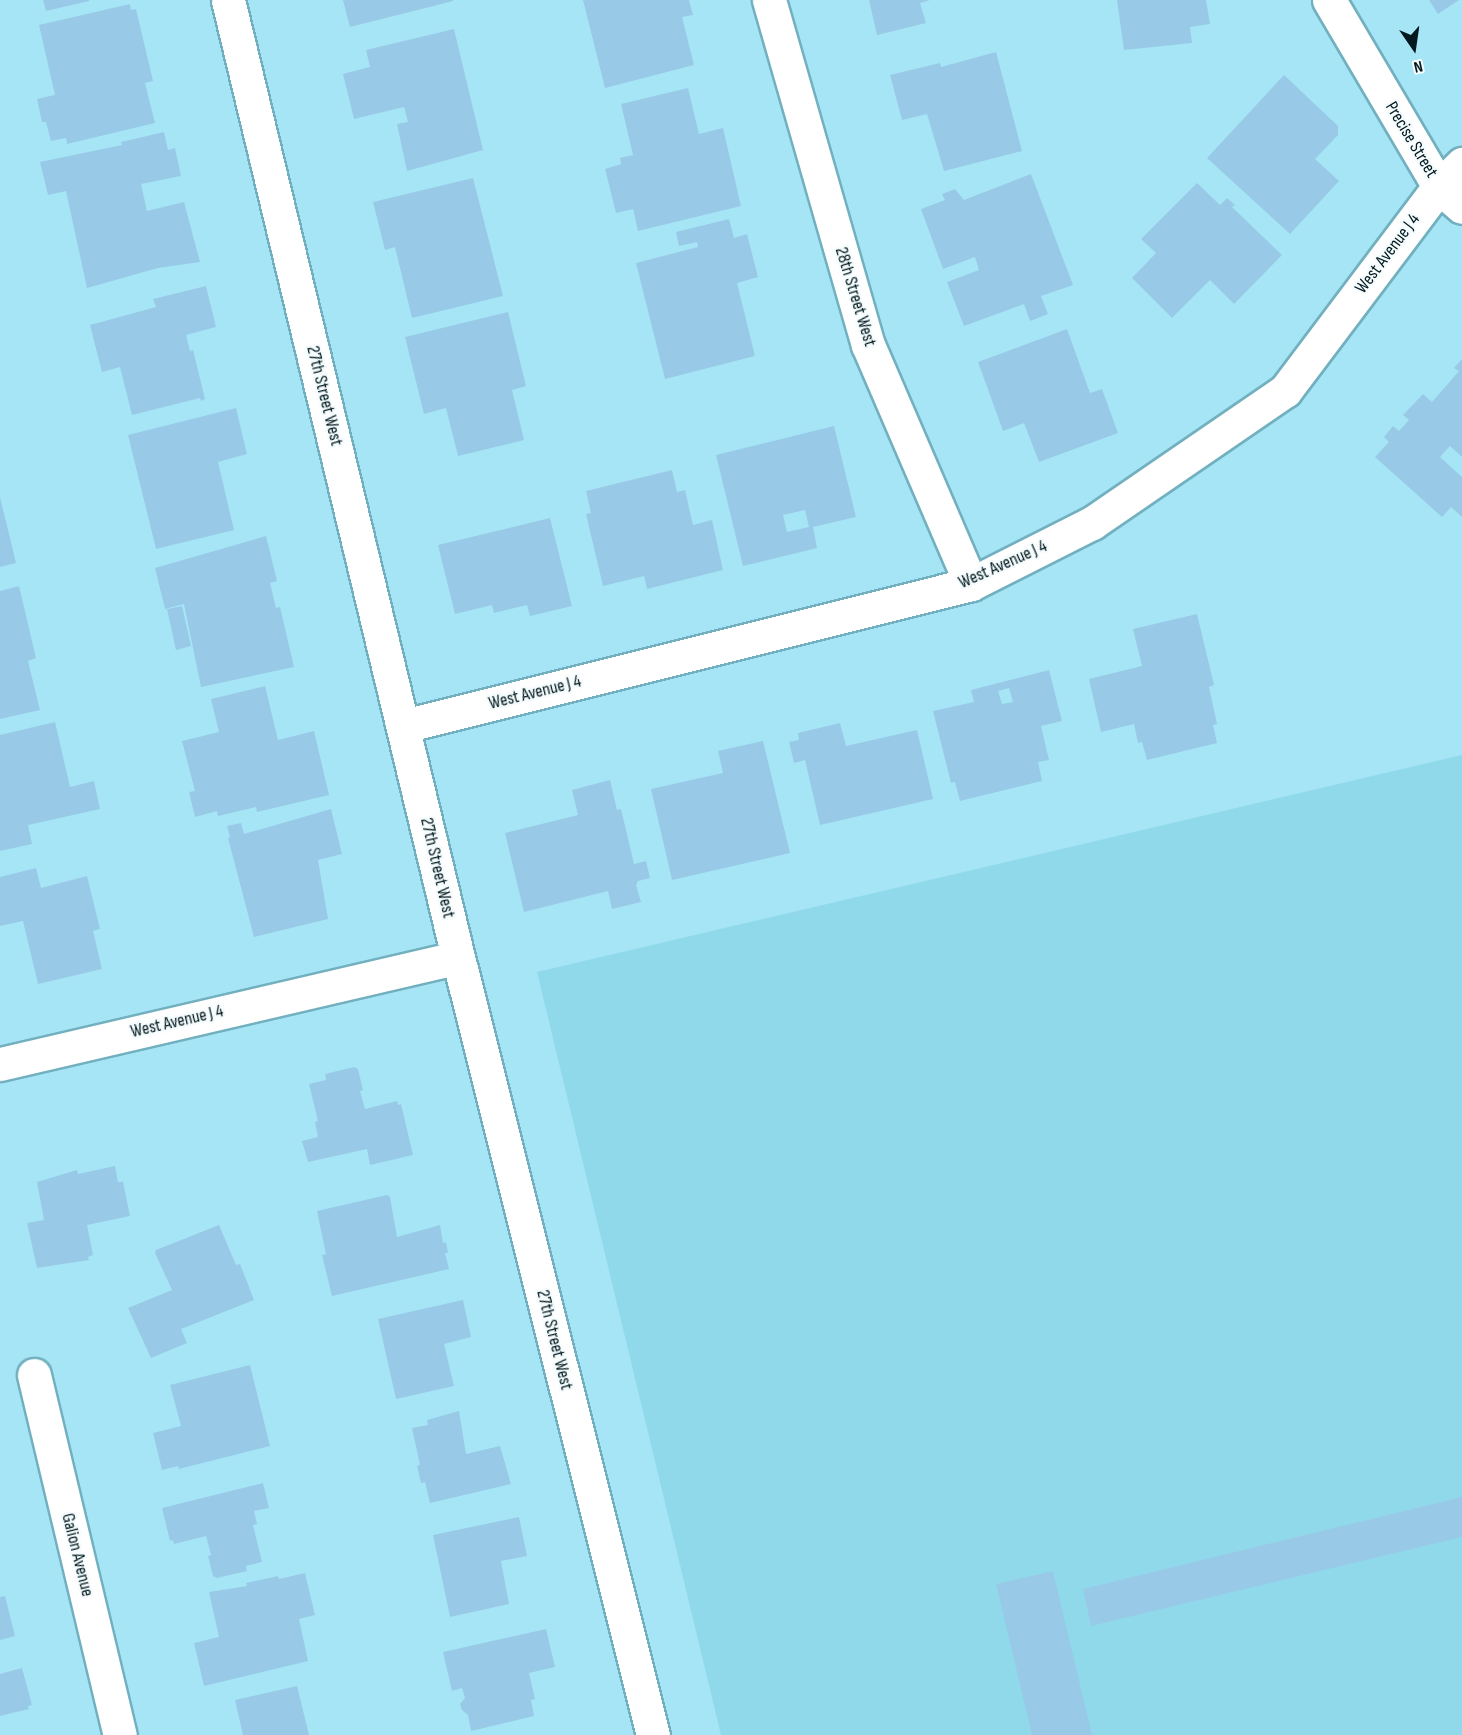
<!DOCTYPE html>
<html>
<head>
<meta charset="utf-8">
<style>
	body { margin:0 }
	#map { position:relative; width:1462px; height:1735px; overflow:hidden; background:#a6e5f5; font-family:"Sofia Sans Condensed",sans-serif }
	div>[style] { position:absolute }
	.built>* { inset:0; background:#90d9eb }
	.building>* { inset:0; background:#98cae8 }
	.roads { filter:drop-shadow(2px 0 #72b0bf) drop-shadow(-2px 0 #72b0bf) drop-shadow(0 2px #72b0bf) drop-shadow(0 -2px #72b0bf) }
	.street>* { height:33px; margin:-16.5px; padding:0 16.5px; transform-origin:16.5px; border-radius:16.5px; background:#fff }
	span { translate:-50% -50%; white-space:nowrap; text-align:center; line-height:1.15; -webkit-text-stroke:5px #f6fcfd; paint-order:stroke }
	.street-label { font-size:18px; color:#01191f }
	.north { position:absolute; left:1384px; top:18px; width:60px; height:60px; -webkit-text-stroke:4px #f6fcfd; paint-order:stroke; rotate:167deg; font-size:16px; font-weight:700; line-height:24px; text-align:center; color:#01191f }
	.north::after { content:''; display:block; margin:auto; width:21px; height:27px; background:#01191f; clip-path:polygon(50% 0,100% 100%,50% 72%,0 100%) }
</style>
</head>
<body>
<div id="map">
	<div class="built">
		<i style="clip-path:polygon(1462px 755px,1462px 1735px,721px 1735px,537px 972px)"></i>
	</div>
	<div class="building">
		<i style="clip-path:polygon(43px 0,89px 0,89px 1px,46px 11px)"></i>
		<i style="clip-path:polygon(343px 0,453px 0,453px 1px,350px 27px)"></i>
		<i style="clip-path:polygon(583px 0,689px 0,693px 15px,682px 17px,694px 65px,605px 88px)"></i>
		<i style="clip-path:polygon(869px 0,930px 0,920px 3px,926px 23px,877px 35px)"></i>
		<i style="clip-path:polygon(1117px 0,1206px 0,1210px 24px,1190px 27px,1192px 43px,1124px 50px)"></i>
		<i style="clip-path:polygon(1429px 0,1459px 0,1438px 14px)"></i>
		<i style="clip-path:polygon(130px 4px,131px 10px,136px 9px,153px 81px,145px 83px,155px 123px,67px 144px,66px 138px,51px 141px,46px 122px,42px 122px,37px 99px,55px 95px,39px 25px)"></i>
		<i style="clip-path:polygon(454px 29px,483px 150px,407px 171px,397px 124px,408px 122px,404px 107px,354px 119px,343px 74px,370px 67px,366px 50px)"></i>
		<i style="clip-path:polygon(996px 52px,1022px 151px,944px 171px,927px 114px,902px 120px,890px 75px,940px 63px,941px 67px)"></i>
		<i style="clip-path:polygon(1284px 75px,1338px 126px,1338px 135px,1315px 159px,1339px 181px,1290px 234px,1207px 158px)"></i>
		<i style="clip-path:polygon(688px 88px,699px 134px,723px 128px,741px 206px,638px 231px,633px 209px,616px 213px,605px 169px,621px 164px,620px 158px,633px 155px,621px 104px)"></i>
		<i style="clip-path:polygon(164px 132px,168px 150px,175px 148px,181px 176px,141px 184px,147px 211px,184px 202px,200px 262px,158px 268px,87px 288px,66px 191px,48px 195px,40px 162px,122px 145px,121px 142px)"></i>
		<i style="clip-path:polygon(1031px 174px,1073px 285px,1041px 296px,1048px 314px,1030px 321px,1024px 304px,964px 326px,947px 282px,979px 270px,975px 257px,943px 269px,921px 209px,945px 200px,942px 194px,955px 189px,964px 200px)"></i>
		<i style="clip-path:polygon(473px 178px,503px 296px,412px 318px,395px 247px,385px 250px,373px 202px)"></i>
		<i style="clip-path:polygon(1197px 183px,1220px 205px,1227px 198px,1235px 205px,1232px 207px,1282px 255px,1234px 304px,1210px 280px,1172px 318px,1132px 278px,1156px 253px,1141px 239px)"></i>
		<i style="clip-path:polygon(729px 219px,734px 238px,747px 234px,758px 277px,737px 283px,755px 356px,665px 379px,636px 263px,698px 247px,697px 242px,679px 246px,676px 232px)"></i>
		<i style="clip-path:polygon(206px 286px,216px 327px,186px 335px,190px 351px,193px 350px,205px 399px,201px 401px,200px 398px,132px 415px,120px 367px,102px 372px,90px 325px,156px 307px,153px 299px)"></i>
		<i style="clip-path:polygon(508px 312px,526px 386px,512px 390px,524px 440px,458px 456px,446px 408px,424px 414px,405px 337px)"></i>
		<i style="clip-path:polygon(1067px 329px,1090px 393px,1102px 389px,1118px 433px,1039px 462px,1024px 423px,1003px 431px,978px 362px)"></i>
		<i style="clip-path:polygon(1462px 359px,1462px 457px,1450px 446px,1440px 457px,1462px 477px,1462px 517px,1451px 507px,1442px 517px,1375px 457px,1389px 442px,1384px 437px,1393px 426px,1399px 431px,1409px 420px,1403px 415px,1423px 394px,1432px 402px,1459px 371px,1454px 368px)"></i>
		<i style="clip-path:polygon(236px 408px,247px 454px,218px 462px,234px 530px,156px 549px,128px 435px)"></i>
		<i style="clip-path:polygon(evenodd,834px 426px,856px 517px,813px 527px,817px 548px,743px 566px,716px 455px,834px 426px,805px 510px,809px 527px,787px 532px,783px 515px,805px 510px)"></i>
		<i style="clip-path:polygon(672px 470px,677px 492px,685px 490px,693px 525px,712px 520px,723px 570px,647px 589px,644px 576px,603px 586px,586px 514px,591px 513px,586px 491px)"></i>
		<i style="clip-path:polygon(0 497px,16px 563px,0 567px)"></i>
		<i style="clip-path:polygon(550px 518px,572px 606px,530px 616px,527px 605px,494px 613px,492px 605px,455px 614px,438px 545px)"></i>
		<i style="clip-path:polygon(266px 536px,277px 581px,270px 583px,276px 608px,280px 607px,294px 667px,201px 687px,184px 604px,165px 609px,155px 568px)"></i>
		<i style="clip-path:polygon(19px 586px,36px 658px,28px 661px,40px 710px,0 719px,0 591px)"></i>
		<i style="clip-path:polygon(182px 606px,191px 646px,176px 650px,167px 609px)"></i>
		<i style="clip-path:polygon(1197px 614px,1214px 685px,1209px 687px,1217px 724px,1213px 725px,1217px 743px,1147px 760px,1142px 742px,1138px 743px,1134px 724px,1101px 732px,1089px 679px,1142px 666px,1133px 629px)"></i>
		<i style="clip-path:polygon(evenodd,1049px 670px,1062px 721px,1041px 726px,1049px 760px,1038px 762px,1042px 781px,960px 801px,955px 782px,951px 783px,933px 711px,974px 702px,971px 690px,1049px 670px,1009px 688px,1013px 702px,1002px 704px,998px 691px,1009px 688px)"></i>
		<i style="clip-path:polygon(265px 686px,278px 740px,314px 731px,329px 795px,257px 812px,256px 807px,218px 816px,217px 811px,195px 817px,189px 792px,195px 791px,182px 741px,219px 732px,211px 699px)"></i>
		<i style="clip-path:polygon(55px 722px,70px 787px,94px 781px,100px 809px,28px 825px,32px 844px,0 851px,0 735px)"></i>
		<i style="clip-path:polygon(840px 723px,846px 746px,917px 730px,933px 799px,820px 825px,805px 760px,794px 763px,789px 742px,799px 740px,798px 733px)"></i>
		<i style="clip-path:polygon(763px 741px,790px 853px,672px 880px,651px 789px,723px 773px,718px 751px)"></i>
		<i style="clip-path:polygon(610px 780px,617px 810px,621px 809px,634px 864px,646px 861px,650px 878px,638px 881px,636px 885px,641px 902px,612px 909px,608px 891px,524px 912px,505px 833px,578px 815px,572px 790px)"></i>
		<i style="clip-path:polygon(331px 809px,342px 854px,318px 860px,328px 919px,254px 937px,228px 838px,230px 837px,227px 826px,241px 823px,244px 834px)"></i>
		<i style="clip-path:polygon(36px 868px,41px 888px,87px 876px,100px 929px,93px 931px,102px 969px,38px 984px,23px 921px,0 926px,0 877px)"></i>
		<i style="clip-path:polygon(354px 1067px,358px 1069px,363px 1090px,360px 1091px,365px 1109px,397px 1101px,398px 1105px,401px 1104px,413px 1155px,370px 1165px,367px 1149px,308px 1162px,302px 1141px,318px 1137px,315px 1122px,318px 1121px,309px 1084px,326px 1080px,325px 1074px)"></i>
		<i style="clip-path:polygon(115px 1166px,118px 1182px,123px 1182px,130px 1216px,87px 1225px,93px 1255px,88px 1257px,89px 1260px,37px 1268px,27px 1223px,44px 1220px,37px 1182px,77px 1170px,78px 1174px)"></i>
		<i style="clip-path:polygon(387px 1195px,390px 1197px,397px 1237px,440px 1225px,443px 1243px,446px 1242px,448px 1253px,445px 1253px,449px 1269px,332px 1296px,322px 1255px,326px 1254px,317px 1211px)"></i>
		<i style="clip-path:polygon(219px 1225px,236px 1265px,240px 1264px,254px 1300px,181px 1329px,187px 1343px,151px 1358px,128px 1308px,172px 1290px,155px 1253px,156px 1250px)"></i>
		<i style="clip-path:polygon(463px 1300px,471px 1337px,444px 1344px,454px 1386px,396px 1399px,378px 1319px)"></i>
		<i style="clip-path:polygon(250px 1365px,270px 1446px,179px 1469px,178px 1466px,162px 1470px,153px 1433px,181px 1426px,170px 1385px)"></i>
		<i style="clip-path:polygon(459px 1411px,466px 1454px,500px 1446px,511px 1484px,430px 1503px,425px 1482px,421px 1483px,417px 1466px,420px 1465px,412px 1428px,428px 1425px,427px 1420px)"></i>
		<i style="clip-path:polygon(263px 1483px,269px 1508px,254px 1511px,257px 1524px,253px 1525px,262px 1562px,246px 1566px,247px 1571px,217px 1578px,213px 1576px,208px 1556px,211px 1555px,206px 1536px,174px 1544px,173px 1540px,170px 1541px,162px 1508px)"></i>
		<i style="clip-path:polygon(1462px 1497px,1462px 1537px,1091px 1626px,1083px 1589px)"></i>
		<i style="clip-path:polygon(519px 1517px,527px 1556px,501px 1561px,509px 1604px,450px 1617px,433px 1535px)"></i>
		<i style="clip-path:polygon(1053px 1571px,1092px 1735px,1032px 1735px,996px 1584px)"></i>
		<i style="clip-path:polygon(305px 1573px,315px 1615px,299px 1619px,308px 1661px,204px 1686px,194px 1643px,219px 1637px,209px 1592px,247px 1586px,246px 1583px,278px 1576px,279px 1579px)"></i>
		<i style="clip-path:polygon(5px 1596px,15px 1636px,0 1640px,0 1597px)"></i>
		<i style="clip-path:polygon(546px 1629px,555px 1667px,529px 1673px,535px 1699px,531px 1700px,534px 1716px,471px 1731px,468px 1715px,462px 1710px,460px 1704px,465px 1698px,462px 1688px,452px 1691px,443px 1652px)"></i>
		<i style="clip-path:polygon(22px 1668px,32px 1705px,28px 1706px,29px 1709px,0 1716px,0 1674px)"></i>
		<i style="clip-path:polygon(297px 1686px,309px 1735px,243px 1735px,235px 1700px)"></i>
	</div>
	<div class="roads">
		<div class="street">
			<i style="left:228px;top:0;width:984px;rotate:76.49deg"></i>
			<i style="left:458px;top:957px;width:802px;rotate:75.93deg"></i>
			<i style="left:769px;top:0;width:359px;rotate:74deg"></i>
			<i style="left:868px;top:345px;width:260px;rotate:66.7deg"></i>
			<i style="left:1329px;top:0;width:217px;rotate:59.5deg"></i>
			<i style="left:1439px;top:187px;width:30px;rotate:41deg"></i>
			<i style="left:404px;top:726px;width:585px;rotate:-14.06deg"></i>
			<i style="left:971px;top:584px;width:136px;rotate:-26.8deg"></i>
			<i style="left:1092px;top:523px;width:234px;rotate:-34.4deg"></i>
			<i style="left:1285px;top:391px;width:256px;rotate:-53deg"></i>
			<i style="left:1439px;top:187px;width:33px;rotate:-45deg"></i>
			<i style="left:0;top:1064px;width:470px;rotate:-13.1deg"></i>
			<i style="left:34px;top:1375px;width:370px;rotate:76.6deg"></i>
		</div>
	</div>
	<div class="street-label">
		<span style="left:1411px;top:140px;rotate:59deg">Precise Street</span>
		<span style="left:1388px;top:254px;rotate:-53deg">West Avenue J 4</span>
		<span style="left:855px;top:297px;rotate:73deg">28th Street West</span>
		<span style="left:324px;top:396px;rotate:76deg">27th Street West</span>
		<span style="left:1003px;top:565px;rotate:-24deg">West Avenue J 4</span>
		<span style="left:535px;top:693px;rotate:-14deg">West Avenue J 4</span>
		<span style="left:437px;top:868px;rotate:77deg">27th Street West</span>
		<span style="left:177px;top:1022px;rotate:-13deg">West Avenue J 4</span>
		<span style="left:554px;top:1340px;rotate:76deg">27th Street West</span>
		<span style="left:77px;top:1555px;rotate:76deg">Galion Avenue</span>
	</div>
	<div class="north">N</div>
</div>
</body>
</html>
